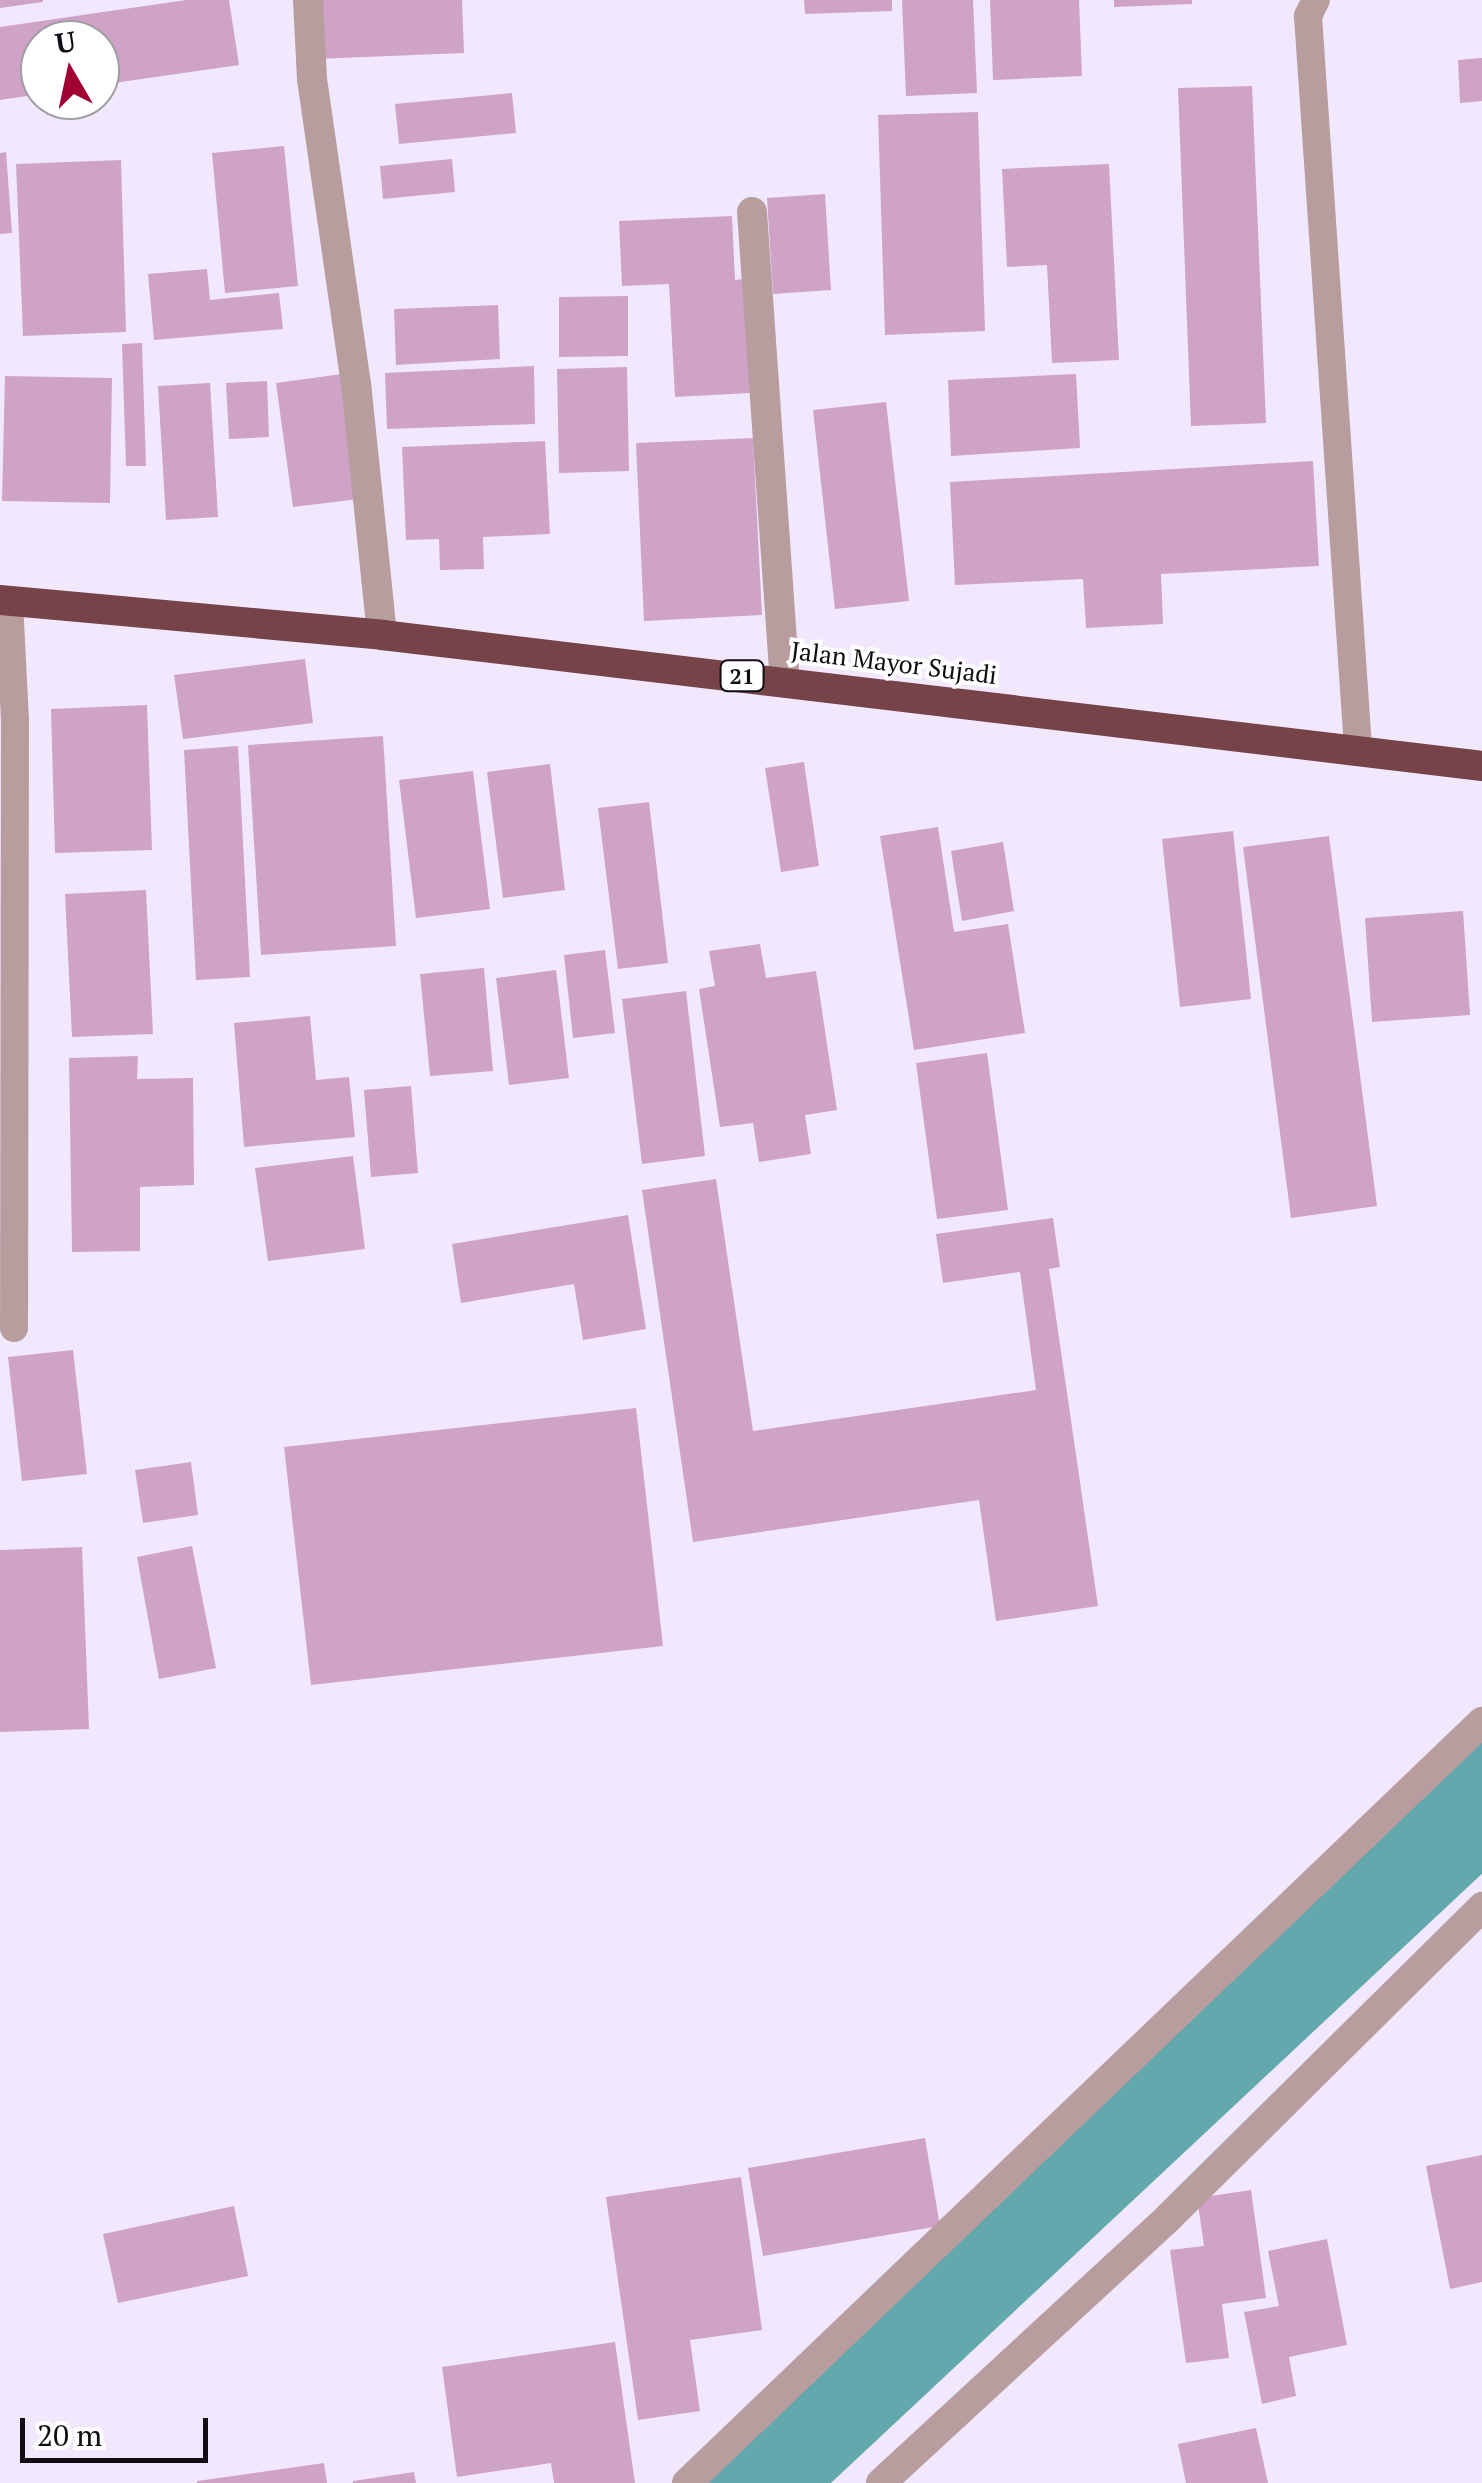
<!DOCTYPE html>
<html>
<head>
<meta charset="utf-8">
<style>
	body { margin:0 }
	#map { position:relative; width:1482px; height:2483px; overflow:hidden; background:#f2e8fd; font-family:"PT Serif",serif }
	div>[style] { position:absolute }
	.river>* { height:112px; margin:-56px; padding:0 56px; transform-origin:56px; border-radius:56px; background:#63a8ac }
	.building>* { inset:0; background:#cea3c7 }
	.lane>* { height:28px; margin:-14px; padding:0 14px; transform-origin:14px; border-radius:14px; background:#b89d9f }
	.street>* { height:30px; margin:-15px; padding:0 15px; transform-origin:15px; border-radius:15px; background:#b89d9f }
	.highway>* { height:30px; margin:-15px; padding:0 15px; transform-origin:15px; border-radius:15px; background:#764349 }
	span { translate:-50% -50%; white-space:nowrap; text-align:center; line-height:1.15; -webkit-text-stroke:8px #fff; paint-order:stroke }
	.shield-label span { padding:2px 8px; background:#fff; border:2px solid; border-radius:8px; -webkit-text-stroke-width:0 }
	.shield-label { font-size:22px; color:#100d14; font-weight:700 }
	.street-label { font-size:25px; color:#100d14 }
	.north { position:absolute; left:20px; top:20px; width:100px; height:100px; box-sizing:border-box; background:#fff; border:2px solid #9f9ea1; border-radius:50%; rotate:351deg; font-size:28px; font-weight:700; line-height:40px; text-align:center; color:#100d14 }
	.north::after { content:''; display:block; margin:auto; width:35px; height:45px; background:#a10132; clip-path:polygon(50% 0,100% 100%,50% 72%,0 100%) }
	.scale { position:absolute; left:20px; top:2418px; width:188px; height:45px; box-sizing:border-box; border:5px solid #100d14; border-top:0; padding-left:12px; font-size:30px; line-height:35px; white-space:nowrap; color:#100d14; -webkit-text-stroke:8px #fff; paint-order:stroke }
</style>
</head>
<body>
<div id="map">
	<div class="river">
		<i style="left:749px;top:2483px;width:1004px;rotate:-43.1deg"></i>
	</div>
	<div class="building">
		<i style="clip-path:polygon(0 0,43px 0,43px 2px,0 8px)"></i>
		<i style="clip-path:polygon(186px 0,229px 0,239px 65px,100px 85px,100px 40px,40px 40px,40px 94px,0 100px,0 27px)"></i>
		<i style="clip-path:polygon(314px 0,462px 0,464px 53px,316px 59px)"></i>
		<i style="clip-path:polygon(804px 0,892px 0,892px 11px,805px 14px)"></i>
		<i style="clip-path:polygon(902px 0,973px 0,977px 93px,906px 96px)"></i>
		<i style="clip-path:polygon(990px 0,1079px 0,1082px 76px,993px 80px)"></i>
		<i style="clip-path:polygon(1114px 0,1192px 0,1192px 4px,1114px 7px)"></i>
		<i style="clip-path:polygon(1482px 58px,1482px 101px,1460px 103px,1458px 60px)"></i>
		<i style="clip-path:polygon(1252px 86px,1266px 423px,1191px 426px,1178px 88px)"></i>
		<i style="clip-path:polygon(512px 93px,516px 133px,399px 144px,395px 104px)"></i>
		<i style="clip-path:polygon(978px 112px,985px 331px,885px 335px,878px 115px)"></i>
		<i style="clip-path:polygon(284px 146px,298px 286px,225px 293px,212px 153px)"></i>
		<i style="clip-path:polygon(6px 152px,12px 233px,0 234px,0 153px)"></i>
		<i style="clip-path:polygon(452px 159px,455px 192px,383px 199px,380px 166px)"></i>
		<i style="clip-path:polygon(121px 160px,126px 332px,23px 336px,16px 164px)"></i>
		<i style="clip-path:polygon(1109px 164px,1119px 360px,1052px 363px,1047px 265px,1007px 267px,1002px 169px)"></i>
		<i style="clip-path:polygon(825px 194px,831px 290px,773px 294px,767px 198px)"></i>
		<i style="clip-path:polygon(732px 216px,735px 280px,744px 279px,750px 393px,675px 397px,669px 284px,622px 286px,619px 221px)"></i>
		<i style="clip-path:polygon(207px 269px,210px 300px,279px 293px,283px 329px,154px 340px,148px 274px)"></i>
		<i style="clip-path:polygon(628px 296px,628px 356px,559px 357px,559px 297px)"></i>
		<i style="clip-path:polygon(498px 305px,500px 359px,396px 365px,394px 309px)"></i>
		<i style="clip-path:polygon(142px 343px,146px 466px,126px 466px,122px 344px)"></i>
		<i style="clip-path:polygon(534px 366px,535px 424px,387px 429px,385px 373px)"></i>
		<i style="clip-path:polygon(627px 367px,629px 471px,559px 473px,557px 369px)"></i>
		<i style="clip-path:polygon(342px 374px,359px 499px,293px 507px,276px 383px)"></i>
		<i style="clip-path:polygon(1076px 374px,1080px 448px,951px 456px,948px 380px)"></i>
		<i style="clip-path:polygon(5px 376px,112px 378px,110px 503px,2px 501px)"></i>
		<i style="clip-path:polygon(267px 381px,269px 437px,229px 439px,226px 383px)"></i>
		<i style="clip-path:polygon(210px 383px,218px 517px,166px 520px,158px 386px)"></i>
		<i style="clip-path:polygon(886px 402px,909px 601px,835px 609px,813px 410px)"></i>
		<i style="clip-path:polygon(753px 438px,762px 615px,644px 621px,636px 443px)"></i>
		<i style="clip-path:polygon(545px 441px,550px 534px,483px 537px,484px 569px,440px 570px,439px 539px,406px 540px,402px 447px)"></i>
		<i style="clip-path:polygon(1313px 461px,1319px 566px,1161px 574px,1163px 624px,1086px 628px,1083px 579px,955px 585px,950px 482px)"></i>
		<i style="clip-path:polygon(305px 659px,313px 723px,183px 739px,174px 675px)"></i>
		<i style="clip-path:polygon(147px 705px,152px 850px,55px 853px,51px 709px)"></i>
		<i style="clip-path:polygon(383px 736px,396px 946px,261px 955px,248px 745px)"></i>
		<i style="clip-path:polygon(238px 746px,250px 977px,196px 980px,184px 750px)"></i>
		<i style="clip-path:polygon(804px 762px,819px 866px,781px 872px,765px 768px)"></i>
		<i style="clip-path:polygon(550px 764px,565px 890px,503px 898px,487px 772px)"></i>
		<i style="clip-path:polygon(473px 771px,490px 909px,416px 918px,399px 780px)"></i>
		<i style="clip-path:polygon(649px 802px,668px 963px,618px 969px,598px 808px)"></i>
		<i style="clip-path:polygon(938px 827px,954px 932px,1008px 924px,1025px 1033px,914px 1050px,880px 836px)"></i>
		<i style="clip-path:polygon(1233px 831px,1251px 999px,1180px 1007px,1162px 839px)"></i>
		<i style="clip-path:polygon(1329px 836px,1377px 1206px,1291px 1218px,1243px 847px)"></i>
		<i style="clip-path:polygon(1003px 842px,1014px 911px,962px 921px,951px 851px)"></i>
		<i style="clip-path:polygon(146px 890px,153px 1034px,72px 1037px,65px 894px)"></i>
		<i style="clip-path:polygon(1463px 911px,1470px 1015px,1372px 1022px,1365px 918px)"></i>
		<i style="clip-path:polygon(760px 944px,766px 978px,816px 971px,837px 1110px,805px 1115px,811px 1154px,759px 1162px,753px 1123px,720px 1127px,699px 989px,715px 986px,709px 951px)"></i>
		<i style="clip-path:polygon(605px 950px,615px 1033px,573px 1038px,564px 955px)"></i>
		<i style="clip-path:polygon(484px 968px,493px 1071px,430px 1076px,420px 974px)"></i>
		<i style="clip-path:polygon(556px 970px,569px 1078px,509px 1085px,496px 978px)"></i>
		<i style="clip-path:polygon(686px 991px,705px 1156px,642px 1164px,622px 999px)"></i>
		<i style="clip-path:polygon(310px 1016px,316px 1080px,349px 1077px,355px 1137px,244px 1147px,234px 1023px)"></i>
		<i style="clip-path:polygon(987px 1053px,1008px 1210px,937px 1219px,916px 1063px)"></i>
		<i style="clip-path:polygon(138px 1056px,137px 1079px,193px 1078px,194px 1185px,140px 1187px,140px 1251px,72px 1252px,69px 1058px)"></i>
		<i style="clip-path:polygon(411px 1086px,418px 1173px,371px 1177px,364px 1090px)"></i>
		<i style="clip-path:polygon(353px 1156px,365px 1249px,268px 1261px,255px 1168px)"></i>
		<i style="clip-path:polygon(716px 1179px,753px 1431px,1036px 1390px,1020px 1272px,943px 1283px,936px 1234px,1053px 1218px,1060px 1267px,1049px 1269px,1098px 1606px,996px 1621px,979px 1500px,693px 1542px,642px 1190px)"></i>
		<i style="clip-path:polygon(628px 1215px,646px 1329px,583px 1340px,574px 1284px,461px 1303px,452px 1244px)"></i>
		<i style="clip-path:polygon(73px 1350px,87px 1474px,22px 1481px,8px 1357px)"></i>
		<i style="clip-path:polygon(636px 1408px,663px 1646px,311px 1685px,284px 1447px)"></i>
		<i style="clip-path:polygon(191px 1462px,198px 1515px,143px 1523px,135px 1470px)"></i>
		<i style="clip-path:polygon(192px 1546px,216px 1668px,159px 1679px,137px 1557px)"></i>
		<i style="clip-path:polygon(82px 1547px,89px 1729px,0 1732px,0 1550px)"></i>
		<i style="clip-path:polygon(925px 2138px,940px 2226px,763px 2256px,748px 2168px)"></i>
		<i style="clip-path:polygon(1482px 2155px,1482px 2282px,1450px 2289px,1426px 2166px)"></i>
		<i style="clip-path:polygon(741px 2177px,762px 2330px,690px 2340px,700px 2411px,638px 2420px,606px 2197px)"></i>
		<i style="clip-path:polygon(1251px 2190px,1266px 2298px,1222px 2304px,1229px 2358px,1186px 2363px,1170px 2250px,1204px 2246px,1197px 2198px)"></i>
		<i style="clip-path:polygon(234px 2206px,248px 2276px,118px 2303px,103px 2234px)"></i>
		<i style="clip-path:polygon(1327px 2239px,1347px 2345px,1289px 2357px,1296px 2396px,1262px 2404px,1244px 2312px,1279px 2306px,1268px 2251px)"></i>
		<i style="clip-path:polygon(615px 2342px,635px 2483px,554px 2483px,551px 2463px,457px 2477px,442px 2367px)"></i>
		<i style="clip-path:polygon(1256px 2428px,1268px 2483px,1186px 2483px,1178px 2444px)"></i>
		<i style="clip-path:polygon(324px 2463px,327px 2483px,197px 2483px,197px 2481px)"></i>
		<i style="clip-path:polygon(414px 2472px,416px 2483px,353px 2483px,353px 2481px)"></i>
	</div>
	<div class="lane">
		<i style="left:1316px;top:0;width:18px;rotate:117deg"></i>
		<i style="left:1308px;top:16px;width:733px;rotate:86.09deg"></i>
		<i style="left:9px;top:602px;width:117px;rotate:87.1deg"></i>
		<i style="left:15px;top:719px;width:609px;rotate:90.09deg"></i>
	</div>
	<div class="street">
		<i style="left:308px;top:0;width:79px;rotate:87.1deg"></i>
		<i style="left:312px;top:79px;width:307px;rotate:81.8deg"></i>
		<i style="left:356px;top:383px;width:253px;rotate:84.1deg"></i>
		<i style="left:752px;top:212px;width:470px;rotate:86deg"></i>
		<i style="left:687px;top:2483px;width:1101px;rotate:-43.75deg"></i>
		<i style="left:881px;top:2483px;width:392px;rotate:-42.7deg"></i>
		<i style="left:1169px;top:2217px;width:441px;rotate:-44.7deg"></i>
	</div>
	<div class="highway">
		<i style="left:0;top:600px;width:384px;rotate:5.2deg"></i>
		<i style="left:382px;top:635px;width:1108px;rotate:6.79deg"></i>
	</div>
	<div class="shield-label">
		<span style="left:742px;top:676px">21</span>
	</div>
	<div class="street-label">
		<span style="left:894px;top:663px;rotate:7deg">Jalan Mayor Sujadi</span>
	</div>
	<div class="north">U</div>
	<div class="scale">20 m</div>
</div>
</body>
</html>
